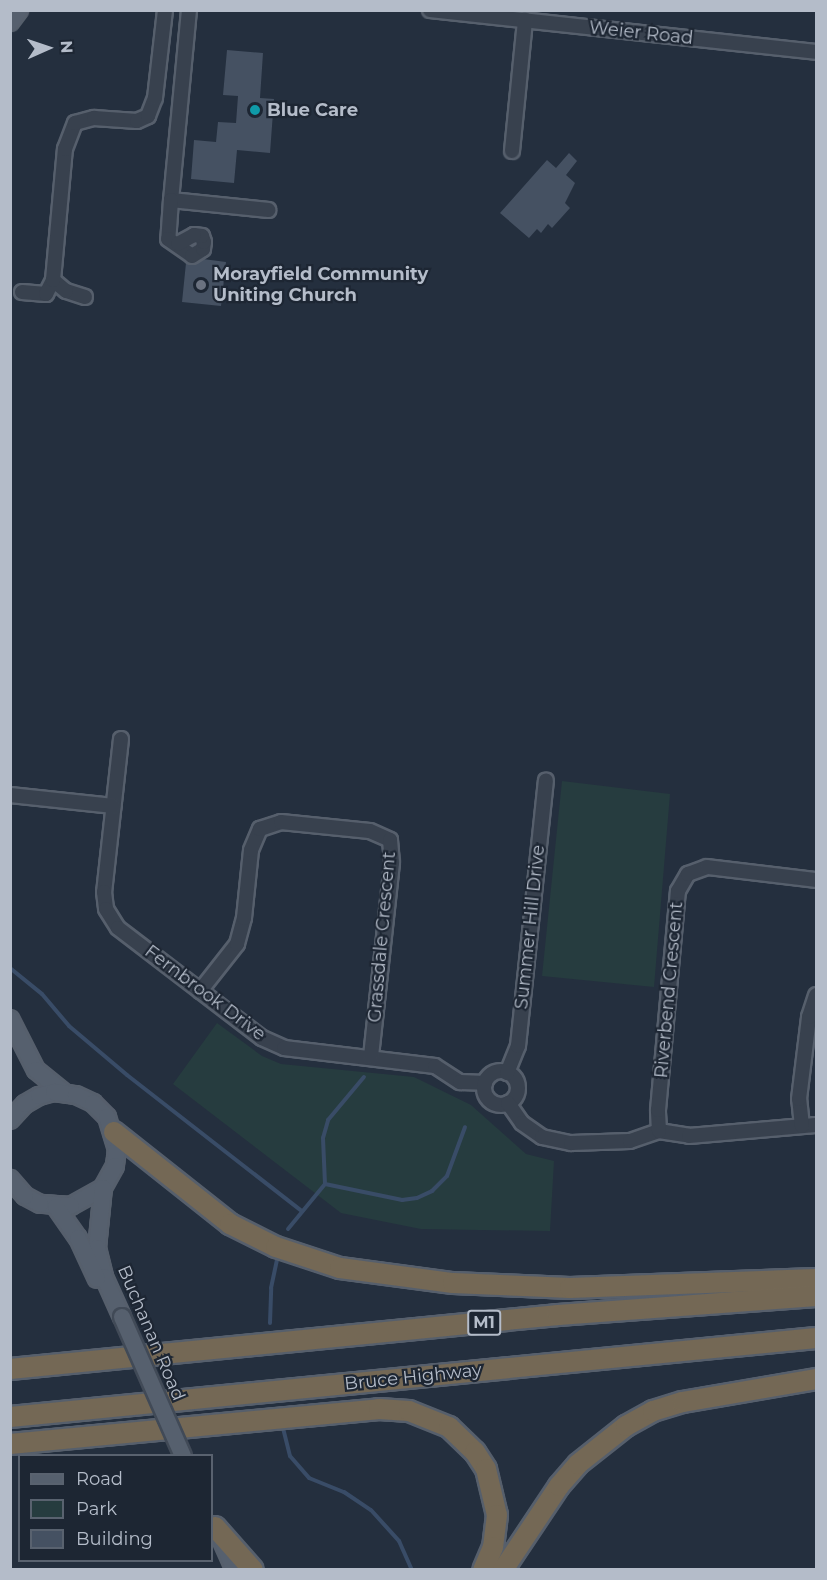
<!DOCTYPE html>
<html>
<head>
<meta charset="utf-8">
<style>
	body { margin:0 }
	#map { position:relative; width:827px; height:1580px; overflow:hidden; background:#242f3e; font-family:Montserrat,sans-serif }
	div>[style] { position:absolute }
	.green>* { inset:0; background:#263c3f }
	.stream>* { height:4px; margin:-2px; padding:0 2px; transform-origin:2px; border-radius:2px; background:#394c67 }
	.building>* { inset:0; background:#455162 }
	.roads { filter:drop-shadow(2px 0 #565f6c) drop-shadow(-2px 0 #565f6c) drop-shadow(0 2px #565f6c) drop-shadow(0 -2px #565f6c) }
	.minor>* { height:14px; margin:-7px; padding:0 7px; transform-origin:7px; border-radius:7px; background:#38414e }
	.minor>.ring { margin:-7px; padding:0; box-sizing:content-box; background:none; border:14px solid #38414e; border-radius:50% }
	.major>* { height:16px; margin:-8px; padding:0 8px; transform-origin:8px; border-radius:8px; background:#56606e }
	.highway>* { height:20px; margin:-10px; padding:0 10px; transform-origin:10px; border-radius:10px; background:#746855 }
	.bridges { filter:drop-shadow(2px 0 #414a57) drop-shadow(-2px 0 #414a57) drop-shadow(0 2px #414a57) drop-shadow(0 -2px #414a57) }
	.major-bridge>* { height:16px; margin:-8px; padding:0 8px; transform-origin:8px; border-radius:8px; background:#56606e }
	.dots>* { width:16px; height:16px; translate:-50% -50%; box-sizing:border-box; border:3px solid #1d2633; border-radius:50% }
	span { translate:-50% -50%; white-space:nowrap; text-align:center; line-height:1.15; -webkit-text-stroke:4.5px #1d2633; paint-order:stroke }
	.shield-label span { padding:2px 4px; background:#1d2633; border:2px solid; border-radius:4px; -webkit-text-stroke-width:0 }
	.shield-label { font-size:16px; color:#b4bcc9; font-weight:700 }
	.street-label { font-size:18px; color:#b4bcc9 }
	.poi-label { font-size:18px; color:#b4bcc9; font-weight:700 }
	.left { translate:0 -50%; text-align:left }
	.frame { position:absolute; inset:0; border:12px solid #b4bcc9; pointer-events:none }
	.legend { position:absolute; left:18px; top:1454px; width:195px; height:108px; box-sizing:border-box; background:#1d2633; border:2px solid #59626f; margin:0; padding:8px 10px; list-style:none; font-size:18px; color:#b4bcc9 }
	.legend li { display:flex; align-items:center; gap:12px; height:30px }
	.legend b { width:30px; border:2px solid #59626f }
	.north { position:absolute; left:18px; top:18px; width:60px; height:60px; -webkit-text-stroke:4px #1d2633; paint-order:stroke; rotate:87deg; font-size:16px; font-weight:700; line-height:24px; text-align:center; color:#b4bcc9 }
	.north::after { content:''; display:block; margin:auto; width:21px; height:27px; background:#b4bcc9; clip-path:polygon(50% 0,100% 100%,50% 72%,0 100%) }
</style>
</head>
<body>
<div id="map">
	<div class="green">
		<i style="clip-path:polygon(562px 781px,670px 794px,654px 987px,542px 976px)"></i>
		<i style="clip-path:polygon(217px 1023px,262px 1056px,281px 1064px,414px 1077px,471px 1105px,526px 1154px,554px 1161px,550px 1231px,421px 1229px,341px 1213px,173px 1084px)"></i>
	</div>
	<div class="stream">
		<i style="left:10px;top:968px;width:41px;rotate:39.1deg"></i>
		<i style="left:42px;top:994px;width:42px;rotate:49.8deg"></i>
		<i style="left:69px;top:1026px;width:76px;rotate:40.2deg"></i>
		<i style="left:127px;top:1075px;width:222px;rotate:37.9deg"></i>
		<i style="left:325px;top:1184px;width:79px;rotate:11.7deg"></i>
		<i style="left:402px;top:1200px;width:15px;rotate:-8deg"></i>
		<i style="left:417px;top:1198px;width:17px;rotate:-25deg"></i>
		<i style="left:432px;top:1191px;width:21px;rotate:-45deg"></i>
		<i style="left:447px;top:1176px;width:52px;rotate:-69.8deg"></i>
		<i style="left:288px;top:1229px;width:58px;rotate:-50.6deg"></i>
		<i style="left:325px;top:1184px;width:46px;rotate:-92.5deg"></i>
		<i style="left:323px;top:1138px;width:19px;rotate:-74deg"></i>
		<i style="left:328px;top:1120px;width:56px;rotate:-50.1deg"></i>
		<i style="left:270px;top:1323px;width:35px;rotate:-88deg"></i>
		<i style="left:271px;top:1288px;width:35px;rotate:-78deg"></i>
		<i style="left:283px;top:1428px;width:29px;rotate:76deg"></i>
		<i style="left:290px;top:1456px;width:29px;rotate:49deg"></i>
		<i style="left:309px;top:1478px;width:38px;rotate:22deg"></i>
		<i style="left:344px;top:1492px;width:32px;rotate:34deg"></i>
		<i style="left:371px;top:1510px;width:42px;rotate:47.9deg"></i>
		<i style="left:399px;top:1541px;width:32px;rotate:66deg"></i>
	</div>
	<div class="building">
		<i style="clip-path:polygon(227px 50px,263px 53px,260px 98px,274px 99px,270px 153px,237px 150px,234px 183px,191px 179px,194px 140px,216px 142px,218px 122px,236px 123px,238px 96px,223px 95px)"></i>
		<i style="clip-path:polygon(569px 153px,577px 161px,566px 175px,575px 183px,565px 203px,570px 208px,552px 228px,548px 224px,541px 233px,537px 229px,529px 238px,500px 213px,547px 160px,556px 168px)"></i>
		<i style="clip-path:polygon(203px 259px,226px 262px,221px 306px,182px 302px,186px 263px,192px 265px)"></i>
	</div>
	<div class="roads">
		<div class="minor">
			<i style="left:189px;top:10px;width:191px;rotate:95.4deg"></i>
			<i style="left:171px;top:200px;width:98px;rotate:5.9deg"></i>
			<i style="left:430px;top:10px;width:388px;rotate:6.2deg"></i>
			<i style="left:512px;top:151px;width:132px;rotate:-84.3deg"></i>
			<i style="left:171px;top:200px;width:39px;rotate:94deg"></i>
			<i style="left:168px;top:239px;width:29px;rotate:35deg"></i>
			<i style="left:192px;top:256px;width:13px;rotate:-32deg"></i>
			<i style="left:203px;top:249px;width:7px;rotate:-82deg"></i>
			<i style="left:204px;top:242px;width:6px;rotate:-108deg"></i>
			<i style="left:202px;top:236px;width:8px;rotate:-173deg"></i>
			<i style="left:194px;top:235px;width:18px;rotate:151deg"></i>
			<i style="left:22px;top:292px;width:24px;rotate:5deg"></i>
			<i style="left:46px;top:294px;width:16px;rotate:-63deg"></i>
			<i style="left:85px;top:297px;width:20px;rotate:-162deg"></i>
			<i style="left:66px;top:291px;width:17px;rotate:-140deg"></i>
			<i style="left:53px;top:280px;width:132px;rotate:-84.8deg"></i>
			<i style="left:65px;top:149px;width:28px;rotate:-69deg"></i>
			<i style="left:75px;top:123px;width:20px;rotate:-15deg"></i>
			<i style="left:94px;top:118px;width:43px;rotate:4deg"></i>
			<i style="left:137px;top:121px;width:12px;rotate:-24deg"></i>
			<i style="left:148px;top:116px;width:19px;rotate:-69deg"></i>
			<i style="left:155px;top:98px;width:89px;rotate:-83.5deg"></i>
			<i style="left:121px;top:739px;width:154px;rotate:96.3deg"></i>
			<i style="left:104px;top:892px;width:17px;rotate:83deg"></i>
			<i style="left:106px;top:909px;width:22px;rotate:58deg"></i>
			<i style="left:118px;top:928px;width:181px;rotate:37.4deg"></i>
			<i style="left:262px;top:1038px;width:24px;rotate:24deg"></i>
			<i style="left:284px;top:1048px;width:152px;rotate:6.8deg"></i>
			<i style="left:435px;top:1066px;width:30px;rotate:33deg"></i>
			<i style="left:460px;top:1082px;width:25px;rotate:2deg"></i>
			<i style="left:10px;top:795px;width:104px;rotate:6.1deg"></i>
			<i style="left:200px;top:991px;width:60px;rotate:-51.8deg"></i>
			<i style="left:237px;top:944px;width:27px;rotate:-75deg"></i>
			<i style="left:244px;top:918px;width:68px;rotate:-84.1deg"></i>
			<i style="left:251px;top:850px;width:23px;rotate:-67deg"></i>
			<i style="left:260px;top:829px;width:22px;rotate:-18deg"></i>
			<i style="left:281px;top:822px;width:89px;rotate:5.8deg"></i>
			<i style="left:370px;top:831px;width:22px;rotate:24deg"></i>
			<i style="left:390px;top:840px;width:23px;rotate:85deg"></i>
			<i style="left:392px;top:863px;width:195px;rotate:96.2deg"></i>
			<i class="ring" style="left:484px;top:1071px;width:20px;height:20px"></i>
			<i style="left:507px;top:1073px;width:29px;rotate:-68deg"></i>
			<i style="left:518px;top:1046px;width:267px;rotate:-84deg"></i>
			<i style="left:508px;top:1103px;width:24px;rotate:55deg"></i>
			<i style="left:522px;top:1123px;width:24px;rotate:35deg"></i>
			<i style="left:542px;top:1137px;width:30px;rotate:12deg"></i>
			<i style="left:571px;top:1143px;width:59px;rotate:-1.9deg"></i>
			<i style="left:630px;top:1141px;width:31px;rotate:-19deg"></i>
			<i style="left:659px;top:1131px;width:30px;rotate:9deg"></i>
			<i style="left:689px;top:1136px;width:127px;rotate:-5deg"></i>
			<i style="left:802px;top:1126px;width:27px;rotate:-96deg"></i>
			<i style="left:799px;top:1099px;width:83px;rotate:-83deg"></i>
			<i style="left:809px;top:1017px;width:23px;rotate:-72deg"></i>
			<i style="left:659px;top:1131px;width:21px;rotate:-93deg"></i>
			<i style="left:658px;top:1110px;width:220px;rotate:-84.8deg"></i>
			<i style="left:678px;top:891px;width:20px;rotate:-60deg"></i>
			<i style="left:688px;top:874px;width:20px;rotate:-20deg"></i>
			<i style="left:707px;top:867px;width:110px;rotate:6.8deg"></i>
		</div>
		<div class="major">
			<i style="left:10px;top:22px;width:15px;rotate:-53deg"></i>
			<i style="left:10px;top:1019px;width:57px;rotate:63deg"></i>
			<i style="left:36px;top:1070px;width:35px;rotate:39deg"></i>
			<i style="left:10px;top:1120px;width:22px;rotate:-47deg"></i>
			<i style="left:25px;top:1104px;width:16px;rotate:-30deg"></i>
			<i style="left:39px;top:1096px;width:16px;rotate:-15deg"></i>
			<i style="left:54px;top:1092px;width:22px;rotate:8deg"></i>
			<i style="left:76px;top:1095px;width:19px;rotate:25deg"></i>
			<i style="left:93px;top:1103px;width:20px;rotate:45deg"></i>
			<i style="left:107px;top:1117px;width:34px;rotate:73deg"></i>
			<i style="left:117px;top:1149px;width:17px;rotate:97deg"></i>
			<i style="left:115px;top:1166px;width:25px;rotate:119deg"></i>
			<i style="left:103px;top:1188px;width:37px;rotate:151deg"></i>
			<i style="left:71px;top:1206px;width:31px;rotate:-176deg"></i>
			<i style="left:40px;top:1204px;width:17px;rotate:-152deg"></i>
			<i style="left:25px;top:1196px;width:23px;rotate:-131deg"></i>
			<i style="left:103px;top:1188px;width:60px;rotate:95.7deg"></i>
			<i style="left:97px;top:1248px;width:30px;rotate:76deg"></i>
			<i style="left:104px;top:1277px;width:44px;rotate:65.8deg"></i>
			<i style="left:56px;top:1207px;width:38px;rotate:55deg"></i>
			<i style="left:78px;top:1238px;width:45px;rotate:65.1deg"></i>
			<i style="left:222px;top:1541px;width:32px;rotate:66deg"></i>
		</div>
		<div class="highway">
			<i style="left:114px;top:1132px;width:148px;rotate:38.4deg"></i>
			<i style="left:230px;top:1224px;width:51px;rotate:26.6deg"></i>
			<i style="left:276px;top:1247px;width:67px;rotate:18.2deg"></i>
			<i style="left:340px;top:1268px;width:114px;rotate:7.6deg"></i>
			<i style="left:453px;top:1283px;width:117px;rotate:2.4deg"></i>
			<i style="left:570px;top:1288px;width:246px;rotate:-2.1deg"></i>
			<i style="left:10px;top:1369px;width:551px;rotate:-5.63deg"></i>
			<i style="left:558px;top:1315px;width:259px;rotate:-4.2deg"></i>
			<i style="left:10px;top:1417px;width:810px;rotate:-5.6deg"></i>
			<i style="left:10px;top:1444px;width:371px;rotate:-5.4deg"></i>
			<i style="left:379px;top:1409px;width:30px;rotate:4deg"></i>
			<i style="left:409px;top:1411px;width:43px;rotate:21.8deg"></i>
			<i style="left:449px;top:1427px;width:36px;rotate:44deg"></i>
			<i style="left:475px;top:1452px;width:20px;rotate:57deg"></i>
			<i style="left:486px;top:1469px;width:47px;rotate:76.6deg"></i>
			<i style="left:497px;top:1515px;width:32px;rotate:97deg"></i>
			<i style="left:493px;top:1547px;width:25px;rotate:113deg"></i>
			<i style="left:215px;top:1527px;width:57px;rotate:48.5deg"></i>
			<i style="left:503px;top:1570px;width:101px;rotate:-56.3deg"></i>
			<i style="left:559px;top:1486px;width:29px;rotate:-49deg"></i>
			<i style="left:578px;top:1464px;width:61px;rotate:-38.4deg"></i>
			<i style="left:626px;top:1426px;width:31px;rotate:-29deg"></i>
			<i style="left:653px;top:1411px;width:31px;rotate:-17deg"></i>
			<i style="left:683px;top:1402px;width:135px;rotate:-9.8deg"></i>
		</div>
	</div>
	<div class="bridges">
		<div class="major-bridge">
			<i style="left:122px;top:1317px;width:152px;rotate:66.3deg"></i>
		</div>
	</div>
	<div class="dots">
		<i style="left:255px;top:110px;background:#0f9aa8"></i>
		<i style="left:201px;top:285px;background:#6b7280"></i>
	</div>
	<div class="shield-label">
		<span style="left:484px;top:1323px">M1</span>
	</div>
	<div class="street-label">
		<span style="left:641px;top:33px;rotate:6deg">Weier Road</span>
		<span style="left:530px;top:927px;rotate:-84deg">Summer Hill Drive</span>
		<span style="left:382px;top:937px;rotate:-85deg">Grassdale Crescent</span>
		<span style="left:669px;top:990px;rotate:-85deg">Riverbend Crescent</span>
		<span style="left:205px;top:993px;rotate:37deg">Fernbrook Drive</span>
		<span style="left:151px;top:1333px;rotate:67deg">Buchanan Road</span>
		<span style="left:413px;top:1377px;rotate:-6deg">Bruce Highway</span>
	</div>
	<div class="poi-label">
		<span class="left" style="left:267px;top:110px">Blue Care</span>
		<span class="left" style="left:213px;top:285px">Morayfield Community<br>Uniting Church</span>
	</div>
	<div class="frame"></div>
	<ul class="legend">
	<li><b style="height:8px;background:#56606e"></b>Road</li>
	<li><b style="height:16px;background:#263c3f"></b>Park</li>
	<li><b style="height:16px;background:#455162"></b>Building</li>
	</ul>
	<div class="north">N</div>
</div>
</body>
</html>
